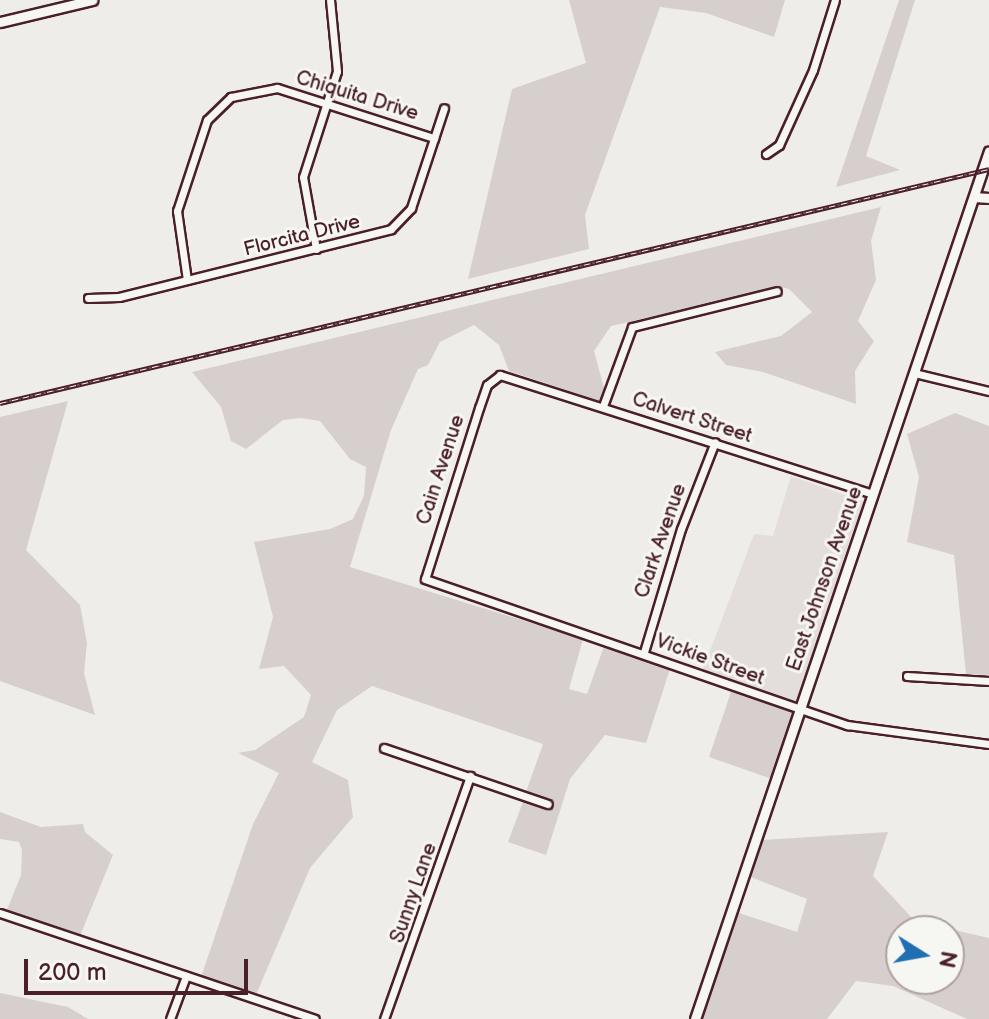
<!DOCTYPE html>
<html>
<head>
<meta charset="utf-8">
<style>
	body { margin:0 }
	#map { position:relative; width:989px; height:1019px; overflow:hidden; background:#efedea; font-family:"Balsamiq Sans",sans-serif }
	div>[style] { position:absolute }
	.built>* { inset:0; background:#e3dedc }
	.green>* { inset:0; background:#d7cfce }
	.roads { filter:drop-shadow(2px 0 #4a1f2b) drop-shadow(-2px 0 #4a1f2b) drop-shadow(0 2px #4a1f2b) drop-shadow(0 -2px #4a1f2b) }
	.street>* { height:7px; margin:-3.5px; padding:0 3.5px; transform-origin:3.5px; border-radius:3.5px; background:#f6f6f2 }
	.secondary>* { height:9px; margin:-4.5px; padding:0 4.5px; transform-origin:4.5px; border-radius:4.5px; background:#f6f6f2 }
	.rail>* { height:5px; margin-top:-2.5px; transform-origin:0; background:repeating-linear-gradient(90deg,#f6f6f2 0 6px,#4a1f2b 0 12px); box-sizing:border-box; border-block:2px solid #4a1f2b }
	span { translate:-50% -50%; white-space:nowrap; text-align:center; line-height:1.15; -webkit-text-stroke:6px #f6f6f2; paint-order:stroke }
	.street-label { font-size:20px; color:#4a1f2b }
	.north { position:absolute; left:885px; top:915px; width:80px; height:80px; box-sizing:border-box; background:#f6f6f2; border:2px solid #b1a0a2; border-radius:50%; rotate:101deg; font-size:22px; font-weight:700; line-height:32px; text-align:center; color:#4a1f2b }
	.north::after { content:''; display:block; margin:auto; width:28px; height:36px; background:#1f6fb2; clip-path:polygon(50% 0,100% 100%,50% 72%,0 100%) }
	.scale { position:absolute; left:24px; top:959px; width:224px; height:36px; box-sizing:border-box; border:4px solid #4a1f2b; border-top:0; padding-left:10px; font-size:24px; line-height:28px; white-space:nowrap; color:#4a1f2b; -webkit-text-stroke:6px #f6f6f2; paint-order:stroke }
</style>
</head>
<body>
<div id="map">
	<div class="built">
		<i style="clip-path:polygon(791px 476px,865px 502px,797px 703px,702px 672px,754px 534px,773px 536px)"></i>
	</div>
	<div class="green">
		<i style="clip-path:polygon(569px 0,785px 0,774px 37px,706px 13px,660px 7px,585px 215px,589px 249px,468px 279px,512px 89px,586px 63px)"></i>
		<i style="clip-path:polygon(899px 0,915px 0,866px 156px,900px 170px,836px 187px)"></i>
		<i style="clip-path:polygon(881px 207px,871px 241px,876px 280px,858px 321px,874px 341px,855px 371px,856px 404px,763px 372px,726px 365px,715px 352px,781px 336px,812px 312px,789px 289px,780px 287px,611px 326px,594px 351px,604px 388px,600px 401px,509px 371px,499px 345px,474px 325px,440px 342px,428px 365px,418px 369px,391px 430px,350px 567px,583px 639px,569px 689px,587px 694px,604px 646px,670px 669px,646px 743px,605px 735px,570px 779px,546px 855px,508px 842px,524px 799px,550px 809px,553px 803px,526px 792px,543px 744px,372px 686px,337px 710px,312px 762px,348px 780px,353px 817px,310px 868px,256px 995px,201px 977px,253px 824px,279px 773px,238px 753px,255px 750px,304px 717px,311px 695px,284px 666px,259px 669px,273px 617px,254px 542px,330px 529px,353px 519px,364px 496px,366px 467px,350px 459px,320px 421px,301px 418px,283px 420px,246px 449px,231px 441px,221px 407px,192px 372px)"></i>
		<i style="clip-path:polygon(68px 401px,26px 550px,80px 605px,87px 643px,84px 673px,95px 715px,0 681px,0 417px)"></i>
		<i style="clip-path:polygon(955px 413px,989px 426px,989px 675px,966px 674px,954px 555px,907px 542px,919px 477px,907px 434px)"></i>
		<i style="clip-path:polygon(732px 689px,795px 711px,772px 779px,709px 757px)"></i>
		<i style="clip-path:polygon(0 812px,41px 827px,83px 824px,85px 832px,113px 855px,80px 936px,6px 912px,21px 875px,22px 850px,19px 842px,0 839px)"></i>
		<i style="clip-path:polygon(evenodd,888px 832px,873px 876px,915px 921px,989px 938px,989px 1019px,967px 1019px,893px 986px,856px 981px,827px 1019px,700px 1019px,736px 912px,797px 932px,807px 899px,748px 876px,760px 840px,888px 832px,901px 931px,949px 931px,949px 979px,901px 979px,901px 931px)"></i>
		<i style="clip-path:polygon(0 993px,68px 1007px,88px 1019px,0 1019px)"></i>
	</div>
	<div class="roads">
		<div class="street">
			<i style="left:766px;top:154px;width:16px;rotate:-35deg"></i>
			<i style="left:779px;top:145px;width:82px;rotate:-65.6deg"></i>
			<i style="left:813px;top:70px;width:73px;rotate:-72.6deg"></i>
			<i style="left:316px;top:249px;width:73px;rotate:-100.2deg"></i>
			<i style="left:303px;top:177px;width:111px;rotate:-72.2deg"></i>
			<i style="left:337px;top:71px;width:71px;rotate:-95.6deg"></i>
			<i style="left:187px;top:280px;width:70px;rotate:-98.2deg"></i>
			<i style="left:177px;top:211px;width:96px;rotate:-71.8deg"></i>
			<i style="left:207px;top:120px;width:33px;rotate:-44deg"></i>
			<i style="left:231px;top:97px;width:47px;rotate:-11.1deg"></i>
			<i style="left:277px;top:88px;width:165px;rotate:17.7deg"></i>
			<i style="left:88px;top:298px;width:31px;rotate:-2deg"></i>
			<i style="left:119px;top:297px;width:280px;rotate:-14deg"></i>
			<i style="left:391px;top:229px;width:29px;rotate:-46deg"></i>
			<i style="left:411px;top:208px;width:105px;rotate:-71.7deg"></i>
			<i style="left:914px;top:373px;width:77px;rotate:13.5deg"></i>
			<i style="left:603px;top:406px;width:84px;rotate:-69.8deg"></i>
			<i style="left:632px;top:327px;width:149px;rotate:-13.9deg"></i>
			<i style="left:873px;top:494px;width:392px;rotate:-162.3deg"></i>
			<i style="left:500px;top:375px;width:16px;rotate:142deg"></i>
			<i style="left:487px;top:385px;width:24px;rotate:109deg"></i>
			<i style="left:479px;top:408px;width:179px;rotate:107.5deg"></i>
			<i style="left:425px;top:579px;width:447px;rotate:19.1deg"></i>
			<i style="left:847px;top:725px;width:143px;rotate:7.6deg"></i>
			<i style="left:644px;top:652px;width:128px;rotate:-73.3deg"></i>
			<i style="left:681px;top:529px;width:93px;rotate:-68.7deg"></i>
			<i style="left:907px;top:676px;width:82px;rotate:3.5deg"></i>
			<i style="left:384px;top:748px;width:173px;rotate:18.9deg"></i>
			<i style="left:0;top:913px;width:332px;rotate:18.6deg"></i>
			<i style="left:170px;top:1019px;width:46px;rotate:-69.6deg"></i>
			<i style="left:384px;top:1019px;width:258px;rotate:-70.5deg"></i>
		</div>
		<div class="secondary">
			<i style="left:0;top:22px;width:95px;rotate:-13.4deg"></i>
			<i style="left:974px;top:197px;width:15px;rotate:4deg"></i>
			<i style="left:695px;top:1019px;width:916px;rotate:-71.29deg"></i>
		</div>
	</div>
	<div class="rail">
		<i style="left:0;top:403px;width:1016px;rotate:-13.31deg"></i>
	</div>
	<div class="street-label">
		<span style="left:357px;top:96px;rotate:17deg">Chiquita Drive</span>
		<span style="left:302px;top:236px;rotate:-14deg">Florcita Drive</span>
		<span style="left:692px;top:418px;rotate:18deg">Calvert Street</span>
		<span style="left:441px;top:470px;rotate:-72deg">Cain Avenue</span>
		<span style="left:661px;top:541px;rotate:-71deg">Clark Avenue</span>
		<span style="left:825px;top:579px;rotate:-71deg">East Johnson Avenue</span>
		<span style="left:710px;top:660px;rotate:20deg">Vickie Street</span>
		<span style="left:414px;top:893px;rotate:-71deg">Sunny Lane</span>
	</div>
	<div class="north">N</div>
	<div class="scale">200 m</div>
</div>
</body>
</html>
